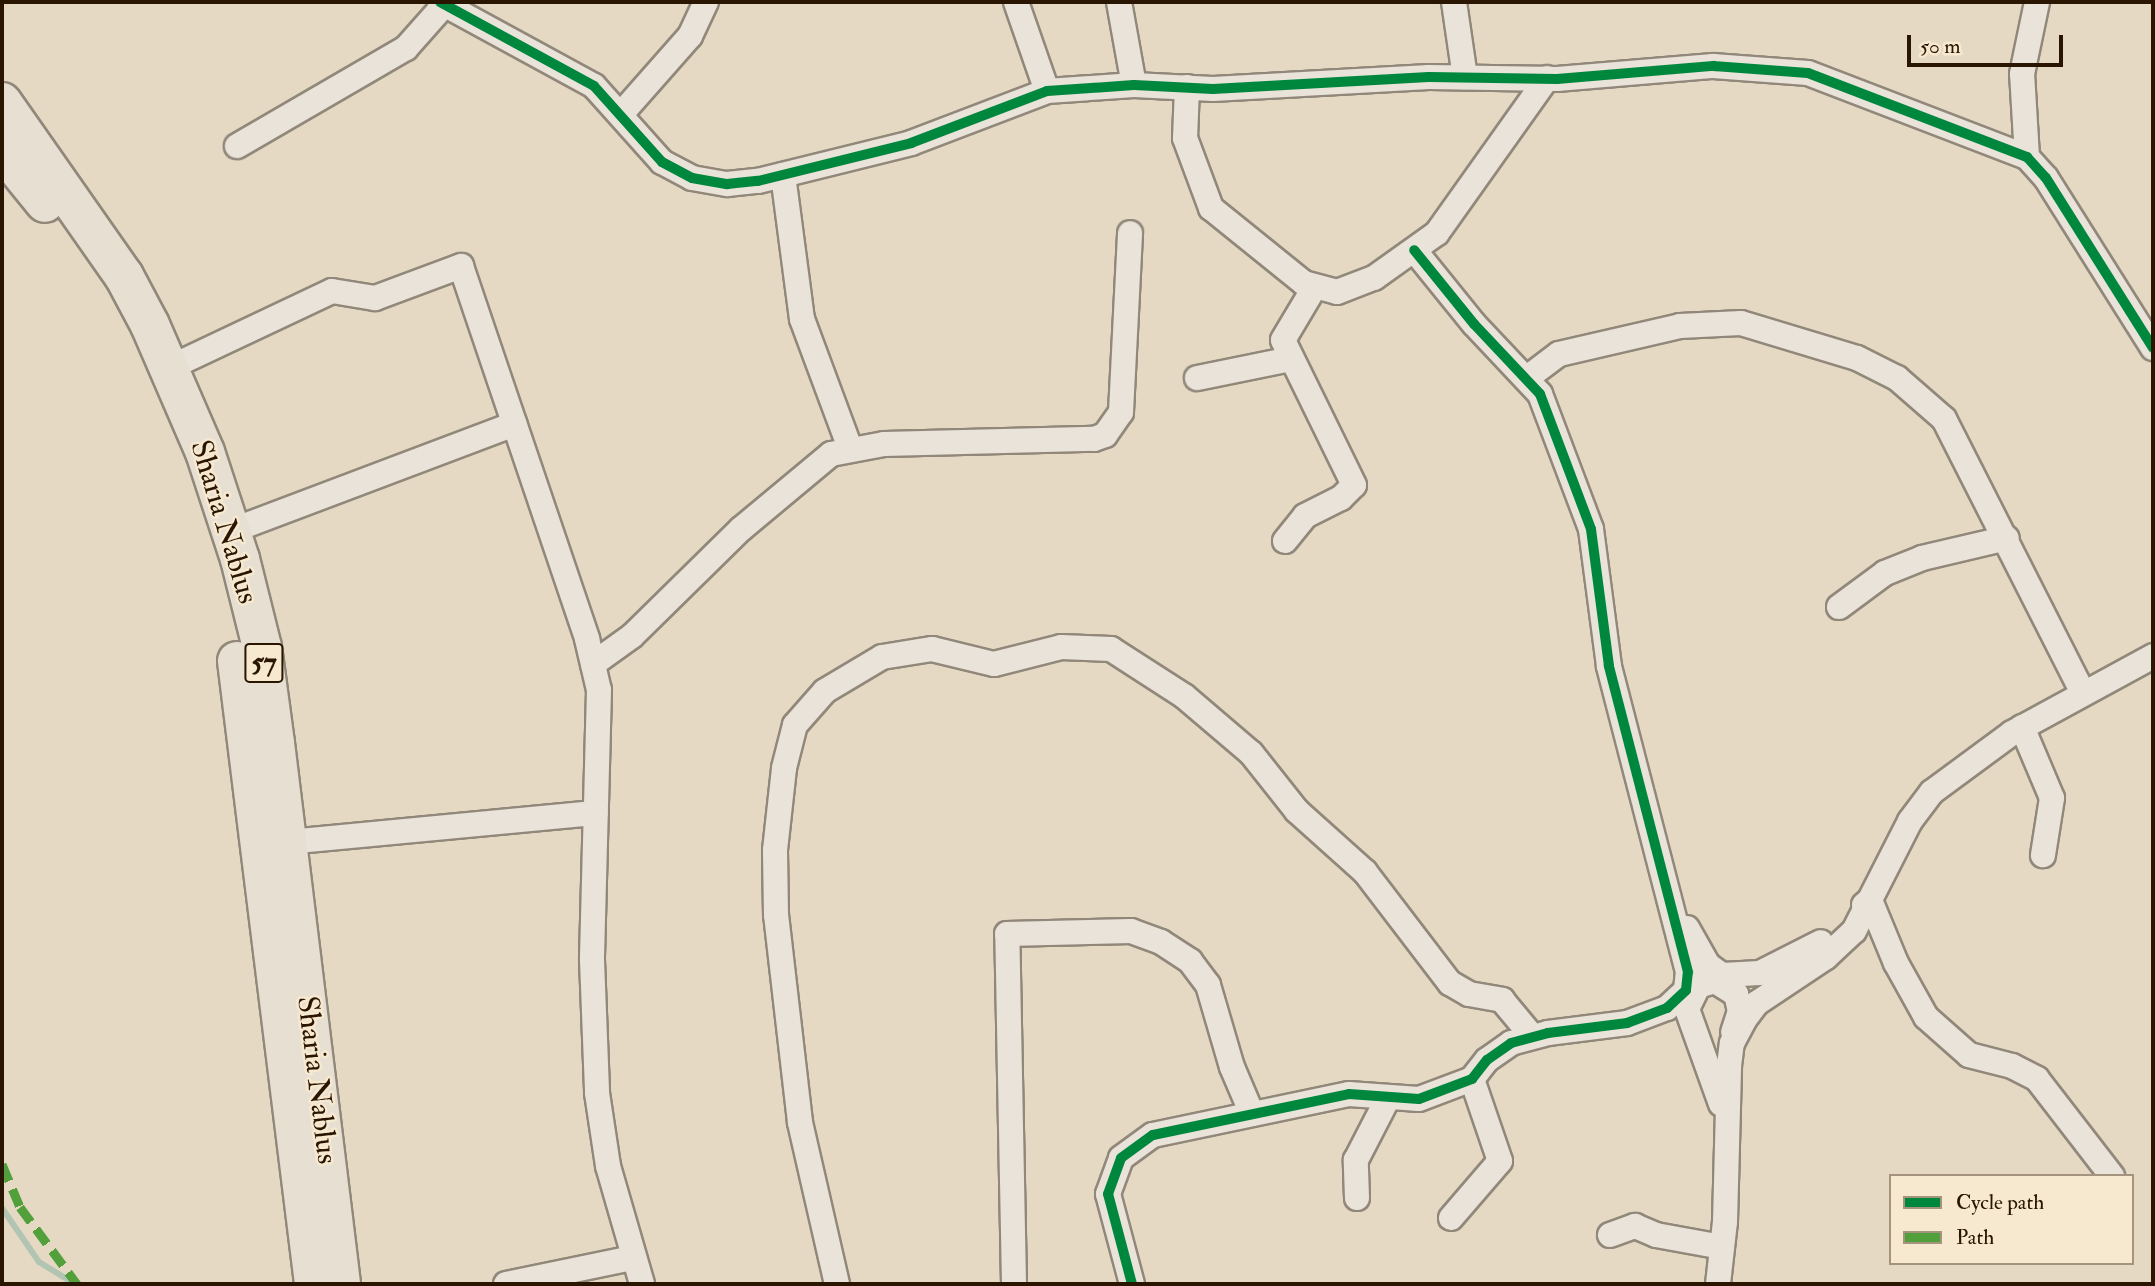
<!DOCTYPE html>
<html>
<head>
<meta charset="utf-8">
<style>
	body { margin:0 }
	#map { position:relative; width:2155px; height:1286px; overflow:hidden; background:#e5d9c4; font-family:"IM FELL Double Pica",serif }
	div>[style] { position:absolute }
	.stream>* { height:6px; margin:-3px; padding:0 3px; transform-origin:3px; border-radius:3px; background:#b2c5b2 }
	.roads { filter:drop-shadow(2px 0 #91887a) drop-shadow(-2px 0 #91887a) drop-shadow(0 2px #91887a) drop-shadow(0 -2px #91887a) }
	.minor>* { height:24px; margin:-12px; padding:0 12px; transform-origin:12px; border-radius:12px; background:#e9e3d9 }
	.primary>* { height:38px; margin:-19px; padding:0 19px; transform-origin:19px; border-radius:19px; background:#e6dfd2 }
	.quiet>* { height:9px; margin-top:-4.5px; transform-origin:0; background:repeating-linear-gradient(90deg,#51a03c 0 18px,transparent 0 27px) }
	.cycleway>* { height:10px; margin:-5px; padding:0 5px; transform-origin:5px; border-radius:5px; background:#00873e }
	span { translate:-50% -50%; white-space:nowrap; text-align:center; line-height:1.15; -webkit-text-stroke:5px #f7e9d0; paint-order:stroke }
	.shield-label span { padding:2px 5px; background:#f7e9d0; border:2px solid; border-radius:5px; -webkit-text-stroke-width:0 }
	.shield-label { font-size:28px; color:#291500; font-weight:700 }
	.street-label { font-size:30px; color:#291500 }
	.frame { position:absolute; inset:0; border:4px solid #291500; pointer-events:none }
	.legend { position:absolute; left:1889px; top:1174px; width:245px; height:91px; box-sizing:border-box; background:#f7e9d0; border:2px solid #a5947d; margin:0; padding:9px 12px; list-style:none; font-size:21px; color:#291500 }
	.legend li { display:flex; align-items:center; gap:14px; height:35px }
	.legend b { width:35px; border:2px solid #a5947d }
	.scale { position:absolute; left:1907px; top:35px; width:156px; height:32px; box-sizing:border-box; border:4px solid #291500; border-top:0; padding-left:9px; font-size:21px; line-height:24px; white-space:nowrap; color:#291500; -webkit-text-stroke:5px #f7e9d0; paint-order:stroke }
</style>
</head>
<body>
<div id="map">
	<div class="stream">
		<i style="left:2px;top:1208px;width:65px;rotate:55.6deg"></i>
		<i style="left:39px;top:1262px;width:42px;rotate:31.4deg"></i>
	</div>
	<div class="roads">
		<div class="minor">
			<i style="left:440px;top:2px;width:175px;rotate:28.6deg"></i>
			<i style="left:594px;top:86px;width:102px;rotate:48.2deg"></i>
			<i style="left:662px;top:162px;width:34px;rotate:28deg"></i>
			<i style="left:692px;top:178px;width:36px;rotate:10deg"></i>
			<i style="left:727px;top:184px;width:31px;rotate:-6deg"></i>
			<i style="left:758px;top:181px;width:158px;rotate:-13.9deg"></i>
			<i style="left:911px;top:143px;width:146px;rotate:-20.9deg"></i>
			<i style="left:1047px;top:91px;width:87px;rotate:-3.9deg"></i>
			<i style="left:1134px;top:85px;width:79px;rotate:2.9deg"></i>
			<i style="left:1213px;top:89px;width:216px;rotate:-3.2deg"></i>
			<i style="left:1429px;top:77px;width:128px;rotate:0.9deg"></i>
			<i style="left:1557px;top:79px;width:157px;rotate:-4.8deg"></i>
			<i style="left:1713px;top:66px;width:95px;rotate:4.2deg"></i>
			<i style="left:1808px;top:73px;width:235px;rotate:21deg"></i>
			<i style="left:2027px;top:157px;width:28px;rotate:48deg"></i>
			<i style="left:2046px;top:178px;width:201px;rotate:57.8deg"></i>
			<i style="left:1016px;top:2px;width:94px;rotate:70.8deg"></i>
			<i style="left:1119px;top:2px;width:84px;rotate:79.8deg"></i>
			<i style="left:1454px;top:2px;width:76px;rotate:81.7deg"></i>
			<i style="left:1187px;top:87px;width:51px;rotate:92.2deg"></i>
			<i style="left:1185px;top:138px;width:75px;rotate:69.6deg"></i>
			<i style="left:1211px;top:208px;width:119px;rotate:38.9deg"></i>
			<i style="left:1304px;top:283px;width:34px;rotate:15deg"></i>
			<i style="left:1337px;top:292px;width:40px;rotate:-21deg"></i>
			<i style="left:1374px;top:278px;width:77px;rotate:-35.5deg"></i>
			<i style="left:1437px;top:233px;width:190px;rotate:-54.6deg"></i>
			<i style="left:622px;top:113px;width:103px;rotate:-48.6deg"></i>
			<i style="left:690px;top:36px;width:38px;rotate:-65deg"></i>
			<i style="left:237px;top:146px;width:195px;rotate:-30.1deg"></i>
			<i style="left:406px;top:48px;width:59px;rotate:-48.4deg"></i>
			<i style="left:2027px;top:157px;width:83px;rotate:-93.4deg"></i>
			<i style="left:2022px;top:74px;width:74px;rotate:-78.2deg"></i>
			<i style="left:783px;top:175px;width:145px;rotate:82.5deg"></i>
			<i style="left:802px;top:319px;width:138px;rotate:69.6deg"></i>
			<i style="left:169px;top:368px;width:180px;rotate:-25.3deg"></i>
			<i style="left:332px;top:291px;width:44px;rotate:9.2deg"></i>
			<i style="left:375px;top:298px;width:92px;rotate:-20.4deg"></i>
			<i style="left:461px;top:266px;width:394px;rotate:71.3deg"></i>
			<i style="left:587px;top:639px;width:52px;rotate:76.8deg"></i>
			<i style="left:599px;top:690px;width:270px;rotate:91.5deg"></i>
			<i style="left:592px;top:960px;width:133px;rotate:87.8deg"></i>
			<i style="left:597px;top:1093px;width:74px;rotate:81.4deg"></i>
			<i style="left:608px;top:1166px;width:123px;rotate:73.9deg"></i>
			<i style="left:1197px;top:378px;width:95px;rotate:-11.5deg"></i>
			<i style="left:1527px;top:378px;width:40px;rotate:-37deg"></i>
			<i style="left:1559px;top:354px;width:124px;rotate:-13deg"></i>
			<i style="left:1680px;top:326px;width:61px;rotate:-2.8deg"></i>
			<i style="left:1741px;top:323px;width:121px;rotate:16.8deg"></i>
			<i style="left:1857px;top:358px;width:45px;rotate:26.6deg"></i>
			<i style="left:1897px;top:378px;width:62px;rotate:41.1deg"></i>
			<i style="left:1944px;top:419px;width:307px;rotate:63.1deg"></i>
			<i style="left:231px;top:531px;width:303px;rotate:-20.7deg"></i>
			<i style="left:1285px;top:541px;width:32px;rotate:-51deg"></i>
			<i style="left:1305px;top:516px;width:40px;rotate:-26.6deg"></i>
			<i style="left:1341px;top:498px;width:18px;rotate:-45deg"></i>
			<i style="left:1354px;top:485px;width:161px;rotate:-116.1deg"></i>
			<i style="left:1283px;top:340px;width:61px;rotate:-59.2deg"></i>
			<i style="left:1839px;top:607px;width:57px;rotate:-36.5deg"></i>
			<i style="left:1885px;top:573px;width:40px;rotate:-22deg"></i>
			<i style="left:1922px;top:558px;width:87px;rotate:-13.2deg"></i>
			<i style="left:593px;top:664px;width:48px;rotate:-35.7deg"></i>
			<i style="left:632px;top:636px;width:153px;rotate:-44.5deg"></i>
			<i style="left:741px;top:529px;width:117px;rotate:-39.8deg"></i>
			<i style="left:831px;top:454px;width:54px;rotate:-10.7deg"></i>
			<i style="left:884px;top:444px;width:210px;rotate:-1.4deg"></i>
			<i style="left:1094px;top:439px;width:12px;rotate:-20deg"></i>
			<i style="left:1105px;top:435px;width:28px;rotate:-55deg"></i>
			<i style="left:1121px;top:412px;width:179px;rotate:-87.1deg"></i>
			<i style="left:2022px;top:727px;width:77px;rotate:67.1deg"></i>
			<i style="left:2052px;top:798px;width:58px;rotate:99deg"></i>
			<i style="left:288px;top:842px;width:309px;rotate:-5.4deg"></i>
			<i style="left:1864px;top:905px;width:8px;rotate:-40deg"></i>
			<i style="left:1870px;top:900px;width:68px;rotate:67.6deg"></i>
			<i style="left:1896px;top:963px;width:62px;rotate:60.9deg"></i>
			<i style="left:1926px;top:1017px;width:57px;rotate:41.5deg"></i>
			<i style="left:1969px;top:1055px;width:44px;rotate:14.3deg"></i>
			<i style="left:2012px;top:1066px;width:28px;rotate:27deg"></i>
			<i style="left:2037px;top:1079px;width:123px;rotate:52.3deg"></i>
			<i style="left:1687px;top:928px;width:43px;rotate:60.4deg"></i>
			<i style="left:1708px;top:965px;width:17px;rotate:36deg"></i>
			<i style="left:1722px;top:975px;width:38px;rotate:-3deg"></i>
			<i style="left:1760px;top:973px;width:68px;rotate:-26.9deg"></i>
			<i style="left:1721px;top:1104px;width:101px;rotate:-109.7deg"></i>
			<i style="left:1687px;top:1009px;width:25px;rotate:-64deg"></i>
			<i style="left:1698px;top:986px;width:18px;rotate:-16deg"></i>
			<i style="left:1715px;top:981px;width:25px;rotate:32deg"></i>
			<i style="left:1736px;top:994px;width:17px;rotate:77deg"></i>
			<i style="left:1740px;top:1011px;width:22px;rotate:108deg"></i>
			<i style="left:1357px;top:1198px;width:38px;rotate:-92deg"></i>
			<i style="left:1356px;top:1160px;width:70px;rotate:-62.7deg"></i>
			<i style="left:1451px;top:1218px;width:75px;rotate:-49.3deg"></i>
			<i style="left:1500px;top:1161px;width:87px;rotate:-108.9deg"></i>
			<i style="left:1610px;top:1235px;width:27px;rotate:-20deg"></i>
			<i style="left:1635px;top:1226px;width:23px;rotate:23deg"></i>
			<i style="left:1656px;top:1235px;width:67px;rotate:10.3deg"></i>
			<i style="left:506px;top:1284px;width:130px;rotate:-11.6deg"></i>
			<i style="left:837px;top:1284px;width:166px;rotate:-102.9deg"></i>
			<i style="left:800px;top:1122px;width:208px;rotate:-96.6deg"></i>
			<i style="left:776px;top:915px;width:65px;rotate:-90.9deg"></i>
			<i style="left:775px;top:850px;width:82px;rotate:-83.7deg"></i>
			<i style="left:784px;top:768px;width:44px;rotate:-75.7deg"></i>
			<i style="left:795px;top:725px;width:45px;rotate:-48.6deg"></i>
			<i style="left:825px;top:691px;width:66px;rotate:-30.8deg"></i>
			<i style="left:882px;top:657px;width:51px;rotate:-9.1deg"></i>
			<i style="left:932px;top:649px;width:64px;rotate:13.6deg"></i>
			<i style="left:994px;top:664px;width:69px;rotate:-14.2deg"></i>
			<i style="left:1061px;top:647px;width:50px;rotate:2.3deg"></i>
			<i style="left:1111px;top:649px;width:87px;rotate:32.8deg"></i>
			<i style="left:1184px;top:696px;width:88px;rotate:40.4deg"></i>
			<i style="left:1251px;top:753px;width:74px;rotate:51.6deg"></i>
			<i style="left:1297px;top:811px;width:91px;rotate:41.9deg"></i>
			<i style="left:1365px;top:872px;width:140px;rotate:52.6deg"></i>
			<i style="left:1450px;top:983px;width:22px;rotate:30deg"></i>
			<i style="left:1469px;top:994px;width:34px;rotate:10deg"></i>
			<i style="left:1502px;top:1000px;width:47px;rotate:50.2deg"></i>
			<i style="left:1014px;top:1284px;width:350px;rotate:-91.1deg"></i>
			<i style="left:1007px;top:934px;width:124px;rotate:-1.4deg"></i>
			<i style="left:1131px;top:931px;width:32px;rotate:20deg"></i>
			<i style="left:1161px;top:942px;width:35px;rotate:33deg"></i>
			<i style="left:1190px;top:961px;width:30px;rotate:53deg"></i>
			<i style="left:1208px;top:985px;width:85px;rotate:73.7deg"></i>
			<i style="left:1232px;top:1067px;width:51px;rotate:66.9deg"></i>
			<i style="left:1132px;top:1284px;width:93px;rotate:-104.9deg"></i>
			<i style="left:1108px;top:1194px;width:38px;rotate:-70deg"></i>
			<i style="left:1121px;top:1158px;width:39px;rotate:-36deg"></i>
			<i style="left:1153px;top:1135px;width:200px;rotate:-11.8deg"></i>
			<i style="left:1349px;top:1094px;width:70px;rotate:4.1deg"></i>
			<i style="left:1419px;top:1099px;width:57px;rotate:-20.7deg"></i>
			<i style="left:1472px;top:1079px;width:24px;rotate:-52deg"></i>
			<i style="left:1487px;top:1060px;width:29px;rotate:-35deg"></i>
			<i style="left:1511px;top:1043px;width:38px;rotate:-15deg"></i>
			<i style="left:1548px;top:1033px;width:80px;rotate:-7.2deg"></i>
			<i style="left:1627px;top:1023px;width:43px;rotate:-20.6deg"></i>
			<i style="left:1667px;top:1008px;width:26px;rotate:-43deg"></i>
			<i style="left:1686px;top:990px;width:18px;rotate:-84deg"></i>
			<i style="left:1688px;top:972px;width:316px;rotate:-104.5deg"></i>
			<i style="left:1609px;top:666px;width:138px;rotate:-97.5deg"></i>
			<i style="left:1591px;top:529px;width:144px;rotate:-110.7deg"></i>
			<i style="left:1540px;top:394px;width:96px;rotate:-133.3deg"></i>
			<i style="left:1474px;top:324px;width:95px;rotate:-129deg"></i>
			<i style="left:1718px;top:1284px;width:62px;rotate:-83.6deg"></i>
			<i style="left:1725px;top:1222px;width:156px;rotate:-88.5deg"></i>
			<i style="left:1729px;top:1066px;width:23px;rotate:-83deg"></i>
			<i style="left:1732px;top:1043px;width:26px;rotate:-62deg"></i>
			<i style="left:1744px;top:1020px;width:21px;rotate:-53deg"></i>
			<i style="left:1757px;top:1003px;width:83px;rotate:-33.7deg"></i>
			<i style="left:1826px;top:957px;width:38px;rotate:-43deg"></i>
			<i style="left:1854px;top:931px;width:123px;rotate:-63deg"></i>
			<i style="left:1910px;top:821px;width:36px;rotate:-53deg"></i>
			<i style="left:1932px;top:792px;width:99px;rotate:-36.4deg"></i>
			<i style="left:2012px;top:733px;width:161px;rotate:-28.6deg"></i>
		</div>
		<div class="primary">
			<i style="left:2px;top:102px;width:213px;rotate:55deg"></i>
			<i style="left:124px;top:276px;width:55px;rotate:62deg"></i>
			<i style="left:150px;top:325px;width:138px;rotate:66.6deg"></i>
			<i style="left:205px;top:452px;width:113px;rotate:71.9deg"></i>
			<i style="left:240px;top:559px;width:91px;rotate:76deg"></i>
			<i style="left:262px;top:647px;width:97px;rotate:82.3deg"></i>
			<i style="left:275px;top:743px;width:545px;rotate:83.04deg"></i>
			<i style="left:2px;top:150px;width:68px;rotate:50.9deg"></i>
			<i style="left:237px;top:661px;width:628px;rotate:82.95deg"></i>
		</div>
	</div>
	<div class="quiet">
		<i style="left:2px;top:1164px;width:47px;rotate:67.3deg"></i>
		<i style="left:20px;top:1207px;width:96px;rotate:53.5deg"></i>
	</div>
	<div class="cycleway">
		<i style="left:440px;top:2px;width:175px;rotate:28.6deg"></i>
		<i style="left:594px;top:86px;width:102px;rotate:48.2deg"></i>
		<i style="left:662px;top:162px;width:34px;rotate:28deg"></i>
		<i style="left:692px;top:178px;width:36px;rotate:10deg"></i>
		<i style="left:727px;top:184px;width:31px;rotate:-6deg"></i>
		<i style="left:758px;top:181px;width:158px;rotate:-13.9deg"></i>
		<i style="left:911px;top:143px;width:146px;rotate:-20.9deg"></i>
		<i style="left:1047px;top:91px;width:87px;rotate:-3.9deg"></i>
		<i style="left:1134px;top:85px;width:79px;rotate:2.9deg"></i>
		<i style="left:1213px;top:89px;width:216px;rotate:-3.2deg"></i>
		<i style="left:1429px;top:77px;width:128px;rotate:0.9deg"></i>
		<i style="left:1557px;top:79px;width:157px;rotate:-4.8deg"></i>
		<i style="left:1713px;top:66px;width:95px;rotate:4.2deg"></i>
		<i style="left:1808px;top:73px;width:235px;rotate:21deg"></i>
		<i style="left:2027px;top:157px;width:28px;rotate:48deg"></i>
		<i style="left:2046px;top:178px;width:201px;rotate:57.8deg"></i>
		<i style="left:1132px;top:1284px;width:93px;rotate:-104.9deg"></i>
		<i style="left:1108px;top:1194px;width:38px;rotate:-70deg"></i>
		<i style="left:1121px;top:1158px;width:39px;rotate:-36deg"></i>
		<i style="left:1153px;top:1135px;width:200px;rotate:-11.8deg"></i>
		<i style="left:1349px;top:1094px;width:70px;rotate:4.1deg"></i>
		<i style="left:1419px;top:1099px;width:57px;rotate:-20.7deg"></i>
		<i style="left:1472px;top:1079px;width:24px;rotate:-52deg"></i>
		<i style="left:1487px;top:1060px;width:29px;rotate:-35deg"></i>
		<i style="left:1511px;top:1043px;width:38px;rotate:-15deg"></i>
		<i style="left:1548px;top:1033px;width:80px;rotate:-7.2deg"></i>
		<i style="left:1627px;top:1023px;width:43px;rotate:-20.6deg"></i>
		<i style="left:1667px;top:1008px;width:26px;rotate:-43deg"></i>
		<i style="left:1686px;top:990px;width:18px;rotate:-84deg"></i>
		<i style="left:1688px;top:972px;width:316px;rotate:-104.5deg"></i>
		<i style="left:1609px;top:666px;width:138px;rotate:-97.5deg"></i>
		<i style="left:1591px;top:529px;width:144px;rotate:-110.7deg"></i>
		<i style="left:1540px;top:394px;width:96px;rotate:-133.3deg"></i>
		<i style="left:1474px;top:324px;width:95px;rotate:-129deg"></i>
	</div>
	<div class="shield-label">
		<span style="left:264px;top:663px">57</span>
	</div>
	<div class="street-label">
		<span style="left:224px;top:522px;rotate:73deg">Sharia Nablus</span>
		<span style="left:317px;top:1080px;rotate:83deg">Sharia Nablus</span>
	</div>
	<div class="frame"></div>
	<ul class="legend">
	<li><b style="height:9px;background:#00873e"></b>Cycle path</li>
	<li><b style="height:9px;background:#51a03c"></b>Path</li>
	</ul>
	<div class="scale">50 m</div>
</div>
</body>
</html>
